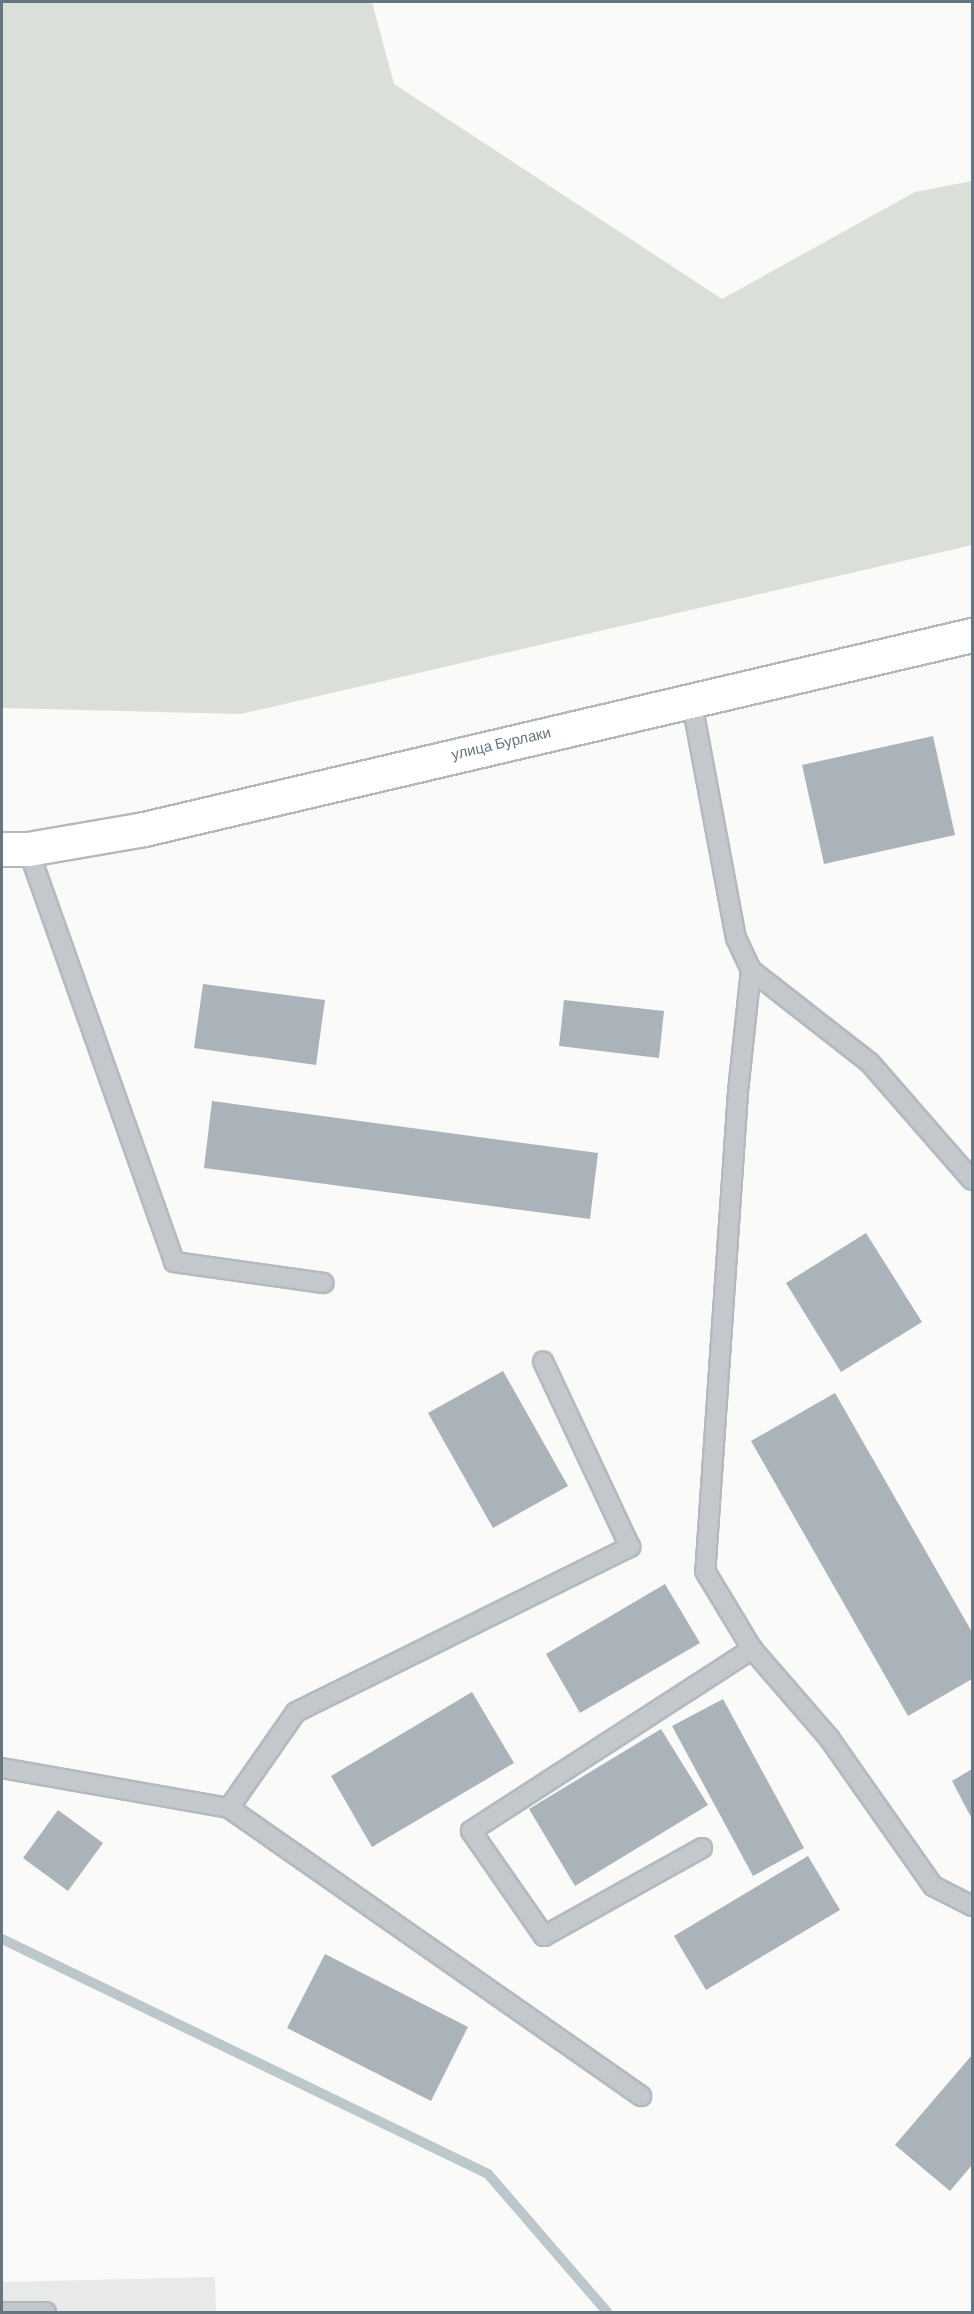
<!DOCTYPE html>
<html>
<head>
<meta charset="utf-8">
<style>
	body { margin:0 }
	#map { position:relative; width:974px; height:2314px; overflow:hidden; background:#fafaf8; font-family:"Archivo Narrow",sans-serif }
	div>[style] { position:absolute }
	.built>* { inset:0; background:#e8e9e9 }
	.green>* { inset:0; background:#dadfd7 }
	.stream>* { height:10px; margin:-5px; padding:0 5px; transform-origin:5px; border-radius:5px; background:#bbc7cb }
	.building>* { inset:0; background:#aab3b9 }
	.roads { filter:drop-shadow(2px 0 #b3babf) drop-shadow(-2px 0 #b3babf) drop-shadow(0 2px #b3babf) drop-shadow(0 -2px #b3babf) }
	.lane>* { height:18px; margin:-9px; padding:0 9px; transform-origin:9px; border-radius:9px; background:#c3c8cc }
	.secondary>* { height:33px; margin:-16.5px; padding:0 16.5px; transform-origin:16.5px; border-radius:16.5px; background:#fff }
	span { translate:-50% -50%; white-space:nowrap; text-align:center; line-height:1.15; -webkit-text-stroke:6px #fff; paint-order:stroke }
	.street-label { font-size:15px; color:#657683 }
	.frame { position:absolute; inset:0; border:3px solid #657683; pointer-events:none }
</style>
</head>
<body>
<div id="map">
	<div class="built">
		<i style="clip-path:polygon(215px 2277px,216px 2312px,2px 2312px,2px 2282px)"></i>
	</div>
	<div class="green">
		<i style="clip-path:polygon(2px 2px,372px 2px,394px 84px,722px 299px,915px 192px,972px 181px,972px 545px,241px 714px,2px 708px)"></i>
	</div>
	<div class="stream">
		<i style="left:2px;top:1939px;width:540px;rotate:25.81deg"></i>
		<i style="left:488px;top:2174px;width:182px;rotate:49.2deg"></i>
	</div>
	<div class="building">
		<i style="clip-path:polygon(933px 736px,955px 835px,824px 864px,802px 765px)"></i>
		<i style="clip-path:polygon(203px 984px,325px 1000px,316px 1065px,194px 1048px)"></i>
		<i style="clip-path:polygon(564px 1000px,664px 1011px,659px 1058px,559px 1046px)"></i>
		<i style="clip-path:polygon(212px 1101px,598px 1153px,590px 1219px,204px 1168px)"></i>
		<i style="clip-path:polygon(866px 1233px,922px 1322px,841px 1372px,786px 1283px)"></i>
		<i style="clip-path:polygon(503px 1371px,568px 1486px,493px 1528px,428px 1413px)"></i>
		<i style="clip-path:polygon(835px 1393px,972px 1632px,972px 1679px,908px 1716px,751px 1441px)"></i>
		<i style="clip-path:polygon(665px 1584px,700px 1643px,580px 1713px,546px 1654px)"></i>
		<i style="clip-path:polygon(472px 1692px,514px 1763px,372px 1847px,331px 1776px)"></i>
		<i style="clip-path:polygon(723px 1699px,804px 1848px,753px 1876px,672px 1726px)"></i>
		<i style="clip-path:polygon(661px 1729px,708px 1805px,575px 1886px,529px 1809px)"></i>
		<i style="clip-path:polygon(972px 1769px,972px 1819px,952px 1781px)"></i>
		<i style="clip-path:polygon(58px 1810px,103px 1843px,68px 1891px,23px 1858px)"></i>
		<i style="clip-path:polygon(808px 1856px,840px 1910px,706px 1990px,674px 1936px)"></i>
		<i style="clip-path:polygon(325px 1954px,468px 2027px,431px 2101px,287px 2028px)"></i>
		<i style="clip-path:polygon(972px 2055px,972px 2165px,950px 2191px,895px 2145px)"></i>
	</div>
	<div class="roads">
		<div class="lane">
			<i style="left:691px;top:698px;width:244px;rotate:79.4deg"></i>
			<i style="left:736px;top:938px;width:35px;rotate:65deg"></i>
			<i style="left:751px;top:970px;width:151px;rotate:38deg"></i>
			<i style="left:870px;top:1063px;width:155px;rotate:48.9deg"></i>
			<i style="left:28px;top:849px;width:438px;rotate:70.5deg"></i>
			<i style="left:174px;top:1262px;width:151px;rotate:8deg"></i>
			<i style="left:751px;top:970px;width:123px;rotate:96.1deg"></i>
			<i style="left:738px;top:1092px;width:480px;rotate:93.9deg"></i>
			<i style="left:705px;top:1571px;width:91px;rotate:58.9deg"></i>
			<i style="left:752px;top:1649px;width:118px;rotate:49.1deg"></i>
			<i style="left:829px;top:1738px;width:181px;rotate:54.9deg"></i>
			<i style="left:933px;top:1886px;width:44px;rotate:27.1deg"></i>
			<i style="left:2px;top:1768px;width:230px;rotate:10deg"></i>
			<i style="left:229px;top:1808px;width:503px;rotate:34.95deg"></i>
			<i style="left:229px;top:1808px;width:117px;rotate:-55.1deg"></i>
			<i style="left:296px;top:1712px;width:373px;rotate:-26.3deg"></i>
			<i style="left:630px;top:1547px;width:205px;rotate:-115.1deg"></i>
			<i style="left:702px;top:1848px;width:181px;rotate:150.9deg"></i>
			<i style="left:544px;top:1936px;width:128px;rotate:-124.8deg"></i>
			<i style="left:471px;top:1831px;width:335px;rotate:-32.9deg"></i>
			<i style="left:2px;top:2312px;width:44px"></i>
		</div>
		<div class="secondary">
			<i style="left:2px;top:849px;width:26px"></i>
			<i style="left:28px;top:849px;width:118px;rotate:-9.8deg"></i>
			<i style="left:144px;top:829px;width:850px;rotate:-13.19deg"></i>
		</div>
	</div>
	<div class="street-label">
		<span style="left:501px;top:743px;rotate:-13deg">улица Бурлаки</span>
	</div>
	<div class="frame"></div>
</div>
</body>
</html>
